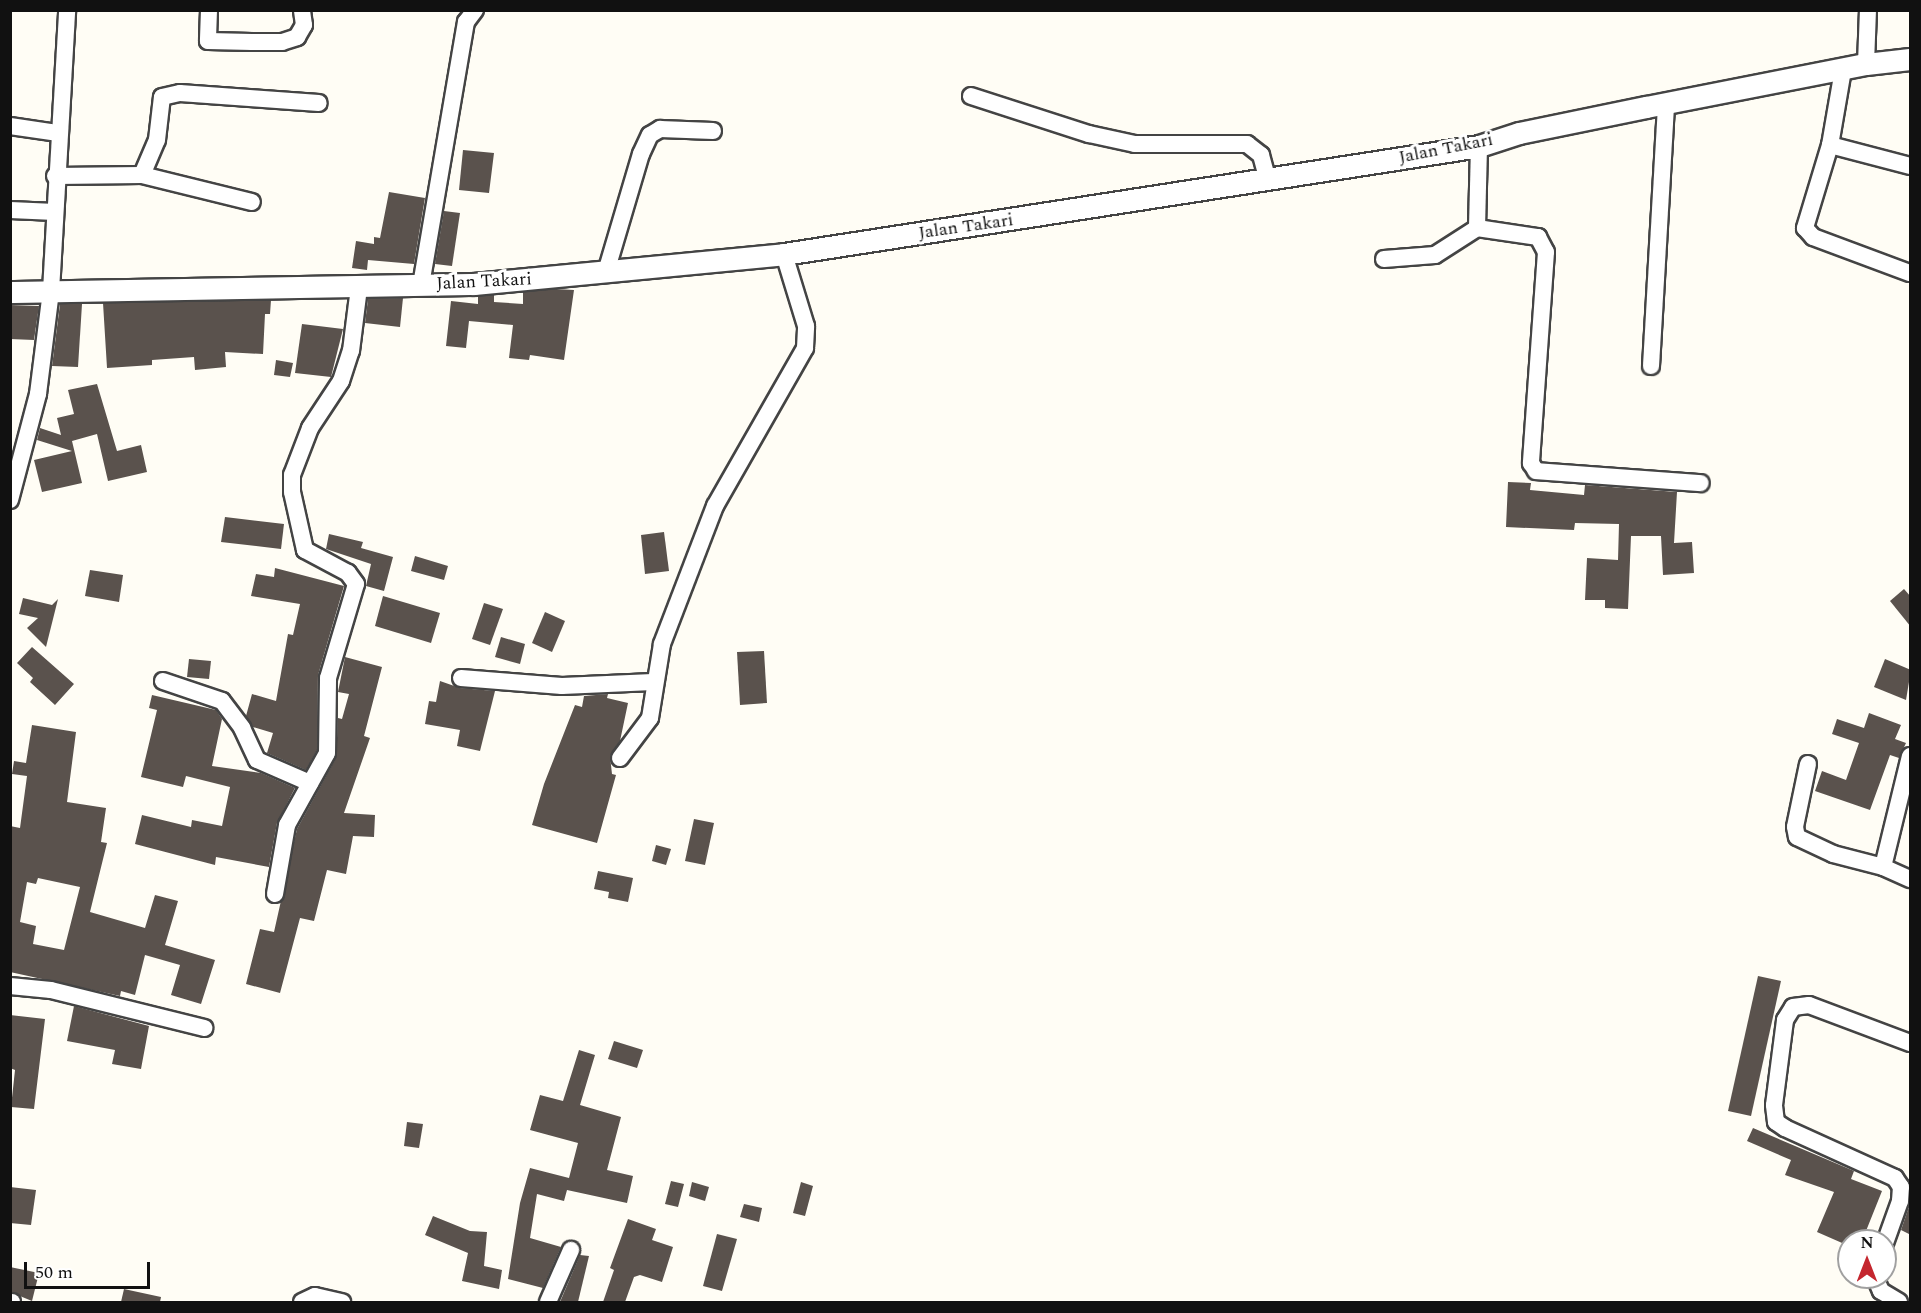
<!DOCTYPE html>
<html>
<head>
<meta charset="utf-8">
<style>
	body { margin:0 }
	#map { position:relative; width:1921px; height:1313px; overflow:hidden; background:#fffdf5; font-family:Spectral,serif }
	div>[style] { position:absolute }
	.building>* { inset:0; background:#5a524d }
	.roads { filter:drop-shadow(2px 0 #444) drop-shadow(-2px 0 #444) drop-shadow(0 2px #444) drop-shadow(0 -2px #444) }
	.minor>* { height:16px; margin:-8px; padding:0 8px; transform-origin:8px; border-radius:8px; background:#fff }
	.tertiary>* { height:21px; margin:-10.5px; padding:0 10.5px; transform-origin:10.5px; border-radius:10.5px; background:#fff }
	span { translate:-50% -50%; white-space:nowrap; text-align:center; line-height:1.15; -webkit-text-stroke:6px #fff; paint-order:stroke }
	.street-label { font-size:18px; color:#111 }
	.frame { position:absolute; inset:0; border:12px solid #111; pointer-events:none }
	.north { position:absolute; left:1837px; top:1229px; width:60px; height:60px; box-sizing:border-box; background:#fff; border:2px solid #a0a0a0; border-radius:50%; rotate:0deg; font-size:16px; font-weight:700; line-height:24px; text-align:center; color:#111 }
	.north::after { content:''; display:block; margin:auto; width:21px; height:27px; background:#c4262e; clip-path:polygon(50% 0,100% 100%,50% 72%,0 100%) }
	.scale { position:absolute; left:24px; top:1262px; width:126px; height:27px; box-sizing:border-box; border:3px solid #111; border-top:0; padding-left:8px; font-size:18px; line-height:21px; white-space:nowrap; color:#111; -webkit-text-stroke:4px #fff; paint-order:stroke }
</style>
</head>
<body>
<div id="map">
	<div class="building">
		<i style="clip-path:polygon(463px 150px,494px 153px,489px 193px,459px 190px)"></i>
		<i style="clip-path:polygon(389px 192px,425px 198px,414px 264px,368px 260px,367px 270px,352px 268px,356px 241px,374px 244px,374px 237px,380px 238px)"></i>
		<i style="clip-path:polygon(444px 211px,460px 213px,452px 266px,435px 264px)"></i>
		<i style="clip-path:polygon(556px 289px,574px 290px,564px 360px,530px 355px,529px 360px,509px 358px,513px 325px,469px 321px,466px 348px,446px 346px,451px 301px,478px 304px,478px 296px,494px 295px,494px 302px,523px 304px,523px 292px)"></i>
		<i style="clip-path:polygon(403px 298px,400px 327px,365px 323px,368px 299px)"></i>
		<i style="clip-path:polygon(271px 300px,270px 314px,265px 314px,263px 354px,225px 352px,226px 367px,195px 370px,194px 357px,152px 360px,152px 365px,107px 368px,103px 303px)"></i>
		<i style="clip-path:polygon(60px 304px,82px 304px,78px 367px,52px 366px)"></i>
		<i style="clip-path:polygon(10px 305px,39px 306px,34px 340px,10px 339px)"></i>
		<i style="clip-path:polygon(302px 324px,343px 329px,331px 377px,295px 373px)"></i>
		<i style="clip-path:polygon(276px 360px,293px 363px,290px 377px,274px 375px)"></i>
		<i style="clip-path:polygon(97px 384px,117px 451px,141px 445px,147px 472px,108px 481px,97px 434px,72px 441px,82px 483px,42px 492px,34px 460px,72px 451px,37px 440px,40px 428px,61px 435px,57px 418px,74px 414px,68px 390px)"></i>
		<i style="clip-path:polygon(1508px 482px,1531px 483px,1530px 490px,1584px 495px,1585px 485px,1677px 492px,1674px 543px,1692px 542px,1694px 573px,1663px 575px,1661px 536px,1631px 536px,1628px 609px,1605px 608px,1605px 600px,1585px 600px,1587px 558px,1618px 560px,1619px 524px,1575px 523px,1574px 530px,1506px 527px)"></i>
		<i style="clip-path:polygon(225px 517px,284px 524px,281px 549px,221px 542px)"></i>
		<i style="clip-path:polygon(664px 532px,669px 571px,645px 574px,641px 535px)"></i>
		<i style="clip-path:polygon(329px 534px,363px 542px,361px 548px,393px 557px,384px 591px,366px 586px,371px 564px,326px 549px)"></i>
		<i style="clip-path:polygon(415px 556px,448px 566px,444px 580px,411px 571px)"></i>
		<i style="clip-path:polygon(275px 568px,344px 586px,318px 675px,317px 750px,306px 770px,267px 753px,273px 733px,253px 727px,246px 716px,252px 694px,276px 701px,288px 634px,293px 635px,300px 604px,251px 596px,256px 574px,274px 577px)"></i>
		<i style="clip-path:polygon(90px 570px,123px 575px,119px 602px,85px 596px)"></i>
		<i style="clip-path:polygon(1904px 589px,1911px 597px,1911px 627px,1890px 601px)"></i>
		<i style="clip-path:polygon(383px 596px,440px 613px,431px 643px,375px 626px)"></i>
		<i style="clip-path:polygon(23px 598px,52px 605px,58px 599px,46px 647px,27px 628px,38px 618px,19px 614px)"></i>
		<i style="clip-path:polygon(484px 603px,503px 609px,490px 645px,472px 639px)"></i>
		<i style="clip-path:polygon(545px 612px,565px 621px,552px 652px,532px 643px)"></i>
		<i style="clip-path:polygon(501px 637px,525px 644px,520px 664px,495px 657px)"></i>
		<i style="clip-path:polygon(32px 647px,74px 684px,55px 705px,30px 682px,33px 678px,17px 663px)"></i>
		<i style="clip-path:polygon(764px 651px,767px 703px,740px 705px,737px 652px)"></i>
		<i style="clip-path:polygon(345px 657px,382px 667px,364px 736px,370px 738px,344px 813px,375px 815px,374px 837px,353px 836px,346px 874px,327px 870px,314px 921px,300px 918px,280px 993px,246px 984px,260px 929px,274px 932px,297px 829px,336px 758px,338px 718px,342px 719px,349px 694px,338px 692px)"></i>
		<i style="clip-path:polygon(189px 659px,211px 661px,209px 679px,187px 677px)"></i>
		<i style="clip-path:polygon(1885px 659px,1911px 670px,1906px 700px,1874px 687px)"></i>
		<i style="clip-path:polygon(440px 681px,460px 688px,495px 691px,480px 751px,457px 746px,460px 730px,425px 724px,429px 701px,436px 702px)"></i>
		<i style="clip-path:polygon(608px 694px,607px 698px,628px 703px,620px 741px,610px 756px,612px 774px,616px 775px,597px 843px,532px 825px,544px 784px,575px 705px,582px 707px,584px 696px)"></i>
		<i style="clip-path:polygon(152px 695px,216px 710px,222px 719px,212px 766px,261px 773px,295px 788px,277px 823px,269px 867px,216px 857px,215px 865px,135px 844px,142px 815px,191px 827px,192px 820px,222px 826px,230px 787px,186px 776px,183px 787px,141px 777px,157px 710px,149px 708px)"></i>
		<i style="clip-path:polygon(1869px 713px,1901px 725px,1895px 739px,1906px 743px,1899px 758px,1890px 755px,1870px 810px,1815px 791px,1822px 771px,1846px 780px,1859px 743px,1832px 734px,1837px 719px,1864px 728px)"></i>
		<i style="clip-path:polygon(evenodd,32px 725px,76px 732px,67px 802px,106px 808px,101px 842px,107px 843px,90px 912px,145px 928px,155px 895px,178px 901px,165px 945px,215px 960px,201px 1004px,171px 995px,180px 965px,145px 955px,135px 995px,121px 991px,120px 996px,10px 972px,10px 826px,20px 828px,27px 776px,12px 774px,14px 761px,26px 763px,32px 725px,38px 878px,80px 887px,64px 950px,33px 944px,36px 926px,20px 922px,27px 882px,36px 884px,38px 878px)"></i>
		<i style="clip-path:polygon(694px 819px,714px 823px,705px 865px,685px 861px)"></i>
		<i style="clip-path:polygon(656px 845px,671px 849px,666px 865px,652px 861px)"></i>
		<i style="clip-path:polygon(598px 871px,633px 878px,628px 902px,608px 898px,609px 892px,594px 889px)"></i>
		<i style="clip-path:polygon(1758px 976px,1781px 981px,1751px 1116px,1728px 1111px)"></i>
		<i style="clip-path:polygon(74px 1006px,149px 1026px,141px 1069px,112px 1064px,115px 1050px,67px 1041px)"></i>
		<i style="clip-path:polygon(10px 1015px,45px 1019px,34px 1109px,11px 1107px,15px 1070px,10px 1068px)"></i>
		<i style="clip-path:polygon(614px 1041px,643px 1050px,637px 1068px,608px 1059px)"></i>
		<i style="clip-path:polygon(579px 1050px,595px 1055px,580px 1105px,621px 1117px,607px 1170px,633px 1176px,627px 1203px,567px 1190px,564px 1201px,537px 1194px,530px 1238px,561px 1247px,543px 1288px,508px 1279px,520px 1203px,530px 1168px,569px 1178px,578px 1143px,530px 1130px,540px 1095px,563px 1101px)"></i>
		<i style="clip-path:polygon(407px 1122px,423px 1124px,419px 1148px,404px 1146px)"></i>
		<i style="clip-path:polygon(1753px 1128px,1854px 1171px,1851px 1179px,1882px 1191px,1862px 1241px,1849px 1241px,1849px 1246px,1817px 1232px,1834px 1192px,1785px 1175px,1791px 1160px,1747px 1141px)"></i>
		<i style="clip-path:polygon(671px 1181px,684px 1184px,678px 1207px,665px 1204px)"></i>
		<i style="clip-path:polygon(692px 1182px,709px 1187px,705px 1201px,689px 1196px)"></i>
		<i style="clip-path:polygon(801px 1182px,813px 1186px,805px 1216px,793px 1213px)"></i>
		<i style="clip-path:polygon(10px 1187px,36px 1190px,31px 1225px,10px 1223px)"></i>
		<i style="clip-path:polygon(1911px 1201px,1911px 1235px,1901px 1230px)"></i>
		<i style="clip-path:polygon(744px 1204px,762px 1208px,759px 1222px,740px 1217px)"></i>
		<i style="clip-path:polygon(433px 1216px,470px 1231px,487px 1232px,484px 1266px,502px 1270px,499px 1289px,462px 1281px,468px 1253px,425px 1235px)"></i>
		<i style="clip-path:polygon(628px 1219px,656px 1229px,652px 1240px,673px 1247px,662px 1282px,640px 1275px,634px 1277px,625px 1302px,603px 1302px,614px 1270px,610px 1268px)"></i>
		<i style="clip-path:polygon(717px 1234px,737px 1239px,722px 1291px,703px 1286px)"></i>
		<i style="clip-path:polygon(580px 1255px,589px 1256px,578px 1302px,560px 1302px)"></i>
		<i style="clip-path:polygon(10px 1267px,39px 1273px,32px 1301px,10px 1292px)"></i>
		<i style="clip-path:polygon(124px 1289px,161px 1297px,160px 1302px,121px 1302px)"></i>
	</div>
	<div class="roads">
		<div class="minor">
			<i style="left:209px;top:10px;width:31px;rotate:92deg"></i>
			<i style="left:208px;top:41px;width:44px;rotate:1.3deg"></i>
			<i style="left:252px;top:42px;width:30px"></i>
			<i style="left:282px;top:42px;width:16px;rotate:-18deg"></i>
			<i style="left:297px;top:37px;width:14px;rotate:-60deg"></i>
			<i style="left:304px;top:25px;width:15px;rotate:-98deg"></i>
			<i style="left:1866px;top:64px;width:54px;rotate:-87.9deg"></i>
			<i style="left:1843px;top:70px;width:76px;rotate:99.8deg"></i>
			<i style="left:1830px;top:145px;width:87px;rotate:106.8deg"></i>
			<i style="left:1805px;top:228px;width:12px;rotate:48deg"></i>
			<i style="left:1813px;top:237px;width:103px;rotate:20.4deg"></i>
			<i style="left:971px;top:96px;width:124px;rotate:17.9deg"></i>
			<i style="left:1089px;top:134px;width:47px;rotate:12.3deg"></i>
			<i style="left:1135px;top:144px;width:112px"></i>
			<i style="left:1247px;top:144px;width:18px;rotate:38deg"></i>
			<i style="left:1261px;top:155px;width:24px;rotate:75deg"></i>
			<i style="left:10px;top:126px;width:49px;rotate:8.3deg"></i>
			<i style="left:1830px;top:145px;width:83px;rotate:14.7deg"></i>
			<i style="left:1479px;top:146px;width:82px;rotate:91.4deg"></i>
			<i style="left:1477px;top:228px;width:62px;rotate:8.4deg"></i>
			<i style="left:1538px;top:237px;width:17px;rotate:62deg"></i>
			<i style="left:1546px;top:252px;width:212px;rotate:94.1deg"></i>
			<i style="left:1531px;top:463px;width:9px;rotate:58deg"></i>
			<i style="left:1536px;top:471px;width:165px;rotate:4.2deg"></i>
			<i style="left:142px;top:175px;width:38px;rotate:-67deg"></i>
			<i style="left:157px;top:140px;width:43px;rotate:-83.4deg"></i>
			<i style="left:162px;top:97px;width:18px;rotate:-13deg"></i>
			<i style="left:180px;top:93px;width:139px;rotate:4.1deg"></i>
			<i style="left:55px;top:176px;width:87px;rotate:-0.7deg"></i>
			<i style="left:142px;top:175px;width:113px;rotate:13.8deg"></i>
			<i style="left:10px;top:210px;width:45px;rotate:2.5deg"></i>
			<i style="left:1384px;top:259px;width:51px;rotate:-4.5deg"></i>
			<i style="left:1435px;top:255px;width:50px;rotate:-32.7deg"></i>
			<i style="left:606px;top:272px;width:123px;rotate:-73.5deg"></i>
			<i style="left:641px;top:154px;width:21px;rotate:-65deg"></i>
			<i style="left:650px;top:135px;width:12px;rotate:-31deg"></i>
			<i style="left:660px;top:129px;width:53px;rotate:2.2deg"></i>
			<i style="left:421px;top:285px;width:267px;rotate:-80.3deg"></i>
			<i style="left:466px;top:22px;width:15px;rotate:-53deg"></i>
			<i style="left:1651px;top:366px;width:263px;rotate:-86.7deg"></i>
			<i style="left:10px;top:500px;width:110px;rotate:-75.2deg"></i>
			<i style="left:38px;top:394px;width:104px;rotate:-82.8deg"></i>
			<i style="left:51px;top:291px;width:281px;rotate:-86.7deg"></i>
			<i style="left:461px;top:678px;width:101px;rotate:4.5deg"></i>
			<i style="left:562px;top:686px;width:91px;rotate:-2.5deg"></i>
			<i style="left:163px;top:681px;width:62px;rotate:18.7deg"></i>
			<i style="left:222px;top:701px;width:34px;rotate:53deg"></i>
			<i style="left:242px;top:728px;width:35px;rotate:65deg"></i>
			<i style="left:257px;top:760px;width:58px;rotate:23.5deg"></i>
			<i style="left:1910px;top:756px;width:114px;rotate:103.7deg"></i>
			<i style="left:1883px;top:867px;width:30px;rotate:24deg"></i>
			<i style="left:620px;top:758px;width:50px;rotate:-53.1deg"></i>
			<i style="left:650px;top:718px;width:75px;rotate:-80.8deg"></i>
			<i style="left:662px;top:644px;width:148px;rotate:-69deg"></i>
			<i style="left:715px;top:506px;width:182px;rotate:-60.3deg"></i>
			<i style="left:805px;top:348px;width:22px;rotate:-87deg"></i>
			<i style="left:806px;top:326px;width:75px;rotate:-107deg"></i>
			<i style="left:1808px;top:764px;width:64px;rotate:101.7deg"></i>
			<i style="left:1795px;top:827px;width:10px;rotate:79deg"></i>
			<i style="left:1797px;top:837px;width:40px;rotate:25deg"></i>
			<i style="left:1833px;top:854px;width:52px;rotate:14.6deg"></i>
			<i style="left:275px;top:894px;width:70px;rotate:-80.1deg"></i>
			<i style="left:287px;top:825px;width:82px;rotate:-60.9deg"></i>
			<i style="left:327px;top:753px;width:75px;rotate:-89.2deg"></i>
			<i style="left:328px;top:678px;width:98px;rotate:-73.4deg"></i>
			<i style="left:356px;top:584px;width:14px;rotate:-126deg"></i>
			<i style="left:348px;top:573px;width:49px;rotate:-151.9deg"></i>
			<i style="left:305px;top:550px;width:59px;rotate:-102.6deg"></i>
			<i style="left:292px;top:492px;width:17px;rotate:-90deg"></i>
			<i style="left:292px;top:475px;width:50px;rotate:-69deg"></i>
			<i style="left:310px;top:428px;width:56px;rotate:-56.6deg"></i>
			<i style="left:341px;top:381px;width:32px;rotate:-72deg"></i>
			<i style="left:351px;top:351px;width:64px;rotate:-82.8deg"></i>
			<i style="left:10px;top:986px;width:41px;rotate:5.6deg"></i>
			<i style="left:51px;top:990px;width:158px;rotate:13.9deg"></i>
			<i style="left:1885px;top:1243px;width:45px;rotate:-70.3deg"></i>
			<i style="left:1900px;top:1201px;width:14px;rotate:-86deg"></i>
			<i style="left:1901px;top:1187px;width:11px;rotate:-124deg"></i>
			<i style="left:1895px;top:1178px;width:121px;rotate:-155.6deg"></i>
			<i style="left:1785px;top:1128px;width:11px;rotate:-146deg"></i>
			<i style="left:1776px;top:1122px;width:17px;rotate:-97deg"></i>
			<i style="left:1774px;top:1105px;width:86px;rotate:-82.6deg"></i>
			<i style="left:1785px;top:1020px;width:15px;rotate:-58deg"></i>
			<i style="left:1793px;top:1007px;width:16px;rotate:-7deg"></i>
			<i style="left:1809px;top:1005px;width:108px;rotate:20.6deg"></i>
			<i style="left:1875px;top:1277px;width:15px;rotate:67deg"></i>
			<i style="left:1881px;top:1291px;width:21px;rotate:31deg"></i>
			<i style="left:10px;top:1302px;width:2px"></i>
			<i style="left:302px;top:1302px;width:14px;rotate:-25deg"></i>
			<i style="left:315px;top:1296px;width:28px;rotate:13deg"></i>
			<i style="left:548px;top:1302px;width:57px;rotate:-66.1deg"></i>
		</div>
		<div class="tertiary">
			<i style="left:10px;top:292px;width:464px;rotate:-1deg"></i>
			<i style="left:474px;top:284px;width:311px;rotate:-5.5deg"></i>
			<i style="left:784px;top:254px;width:703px;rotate:-8.83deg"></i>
			<i style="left:1479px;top:146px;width:42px;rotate:-18deg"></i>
			<i style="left:1519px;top:133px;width:130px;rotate:-11.6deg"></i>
			<i style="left:1646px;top:107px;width:224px;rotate:-11.1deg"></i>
			<i style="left:1866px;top:64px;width:44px;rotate:-6.5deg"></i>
		</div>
	</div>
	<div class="street-label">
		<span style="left:1446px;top:149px;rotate:-11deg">Jalan Takari</span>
		<span style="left:966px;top:227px;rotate:-8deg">Jalan Takari</span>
		<span style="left:484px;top:282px;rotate:-3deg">Jalan Takari</span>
	</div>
	<div class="frame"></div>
	<div class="north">N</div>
	<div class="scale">50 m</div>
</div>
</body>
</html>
